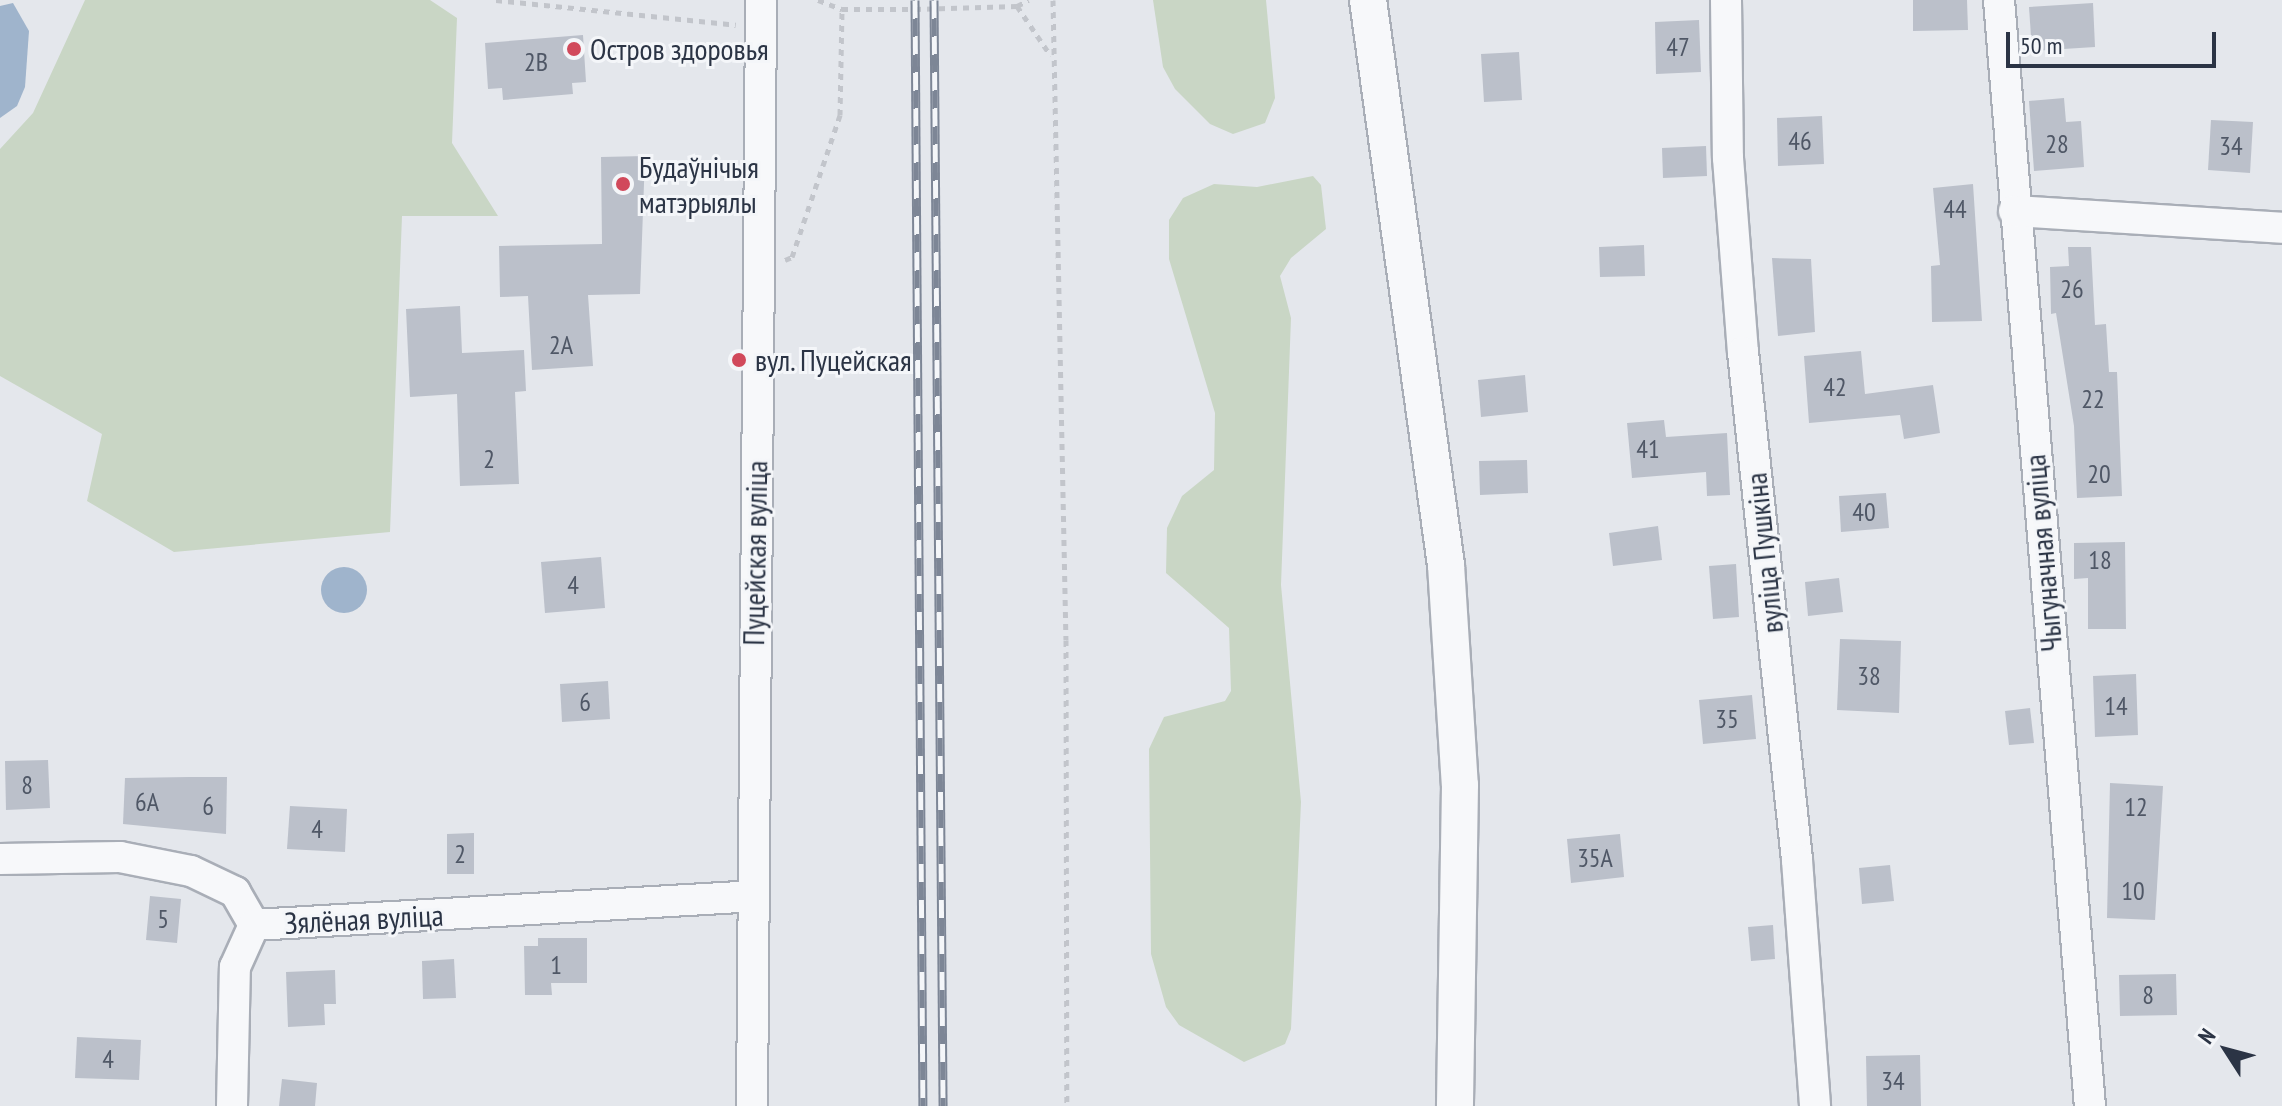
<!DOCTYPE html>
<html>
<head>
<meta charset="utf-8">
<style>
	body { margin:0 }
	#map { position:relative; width:2282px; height:1106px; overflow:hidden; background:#e4e7ec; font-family:"PT Sans Narrow",sans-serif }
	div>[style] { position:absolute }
	.green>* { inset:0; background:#c9d6c5 }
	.water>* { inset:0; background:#9fb4cc }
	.round { border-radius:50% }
	.building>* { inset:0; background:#bbc0ca }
	.path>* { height:5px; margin-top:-2.5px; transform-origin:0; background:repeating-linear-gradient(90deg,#c2c5cb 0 6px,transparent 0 12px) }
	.roads { filter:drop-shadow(2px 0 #a9aeb7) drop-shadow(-2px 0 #a9aeb7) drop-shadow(0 2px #a9aeb7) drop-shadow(0 -2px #a9aeb7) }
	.minor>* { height:30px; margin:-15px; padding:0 15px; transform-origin:15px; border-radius:15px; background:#f7f8fa }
	.tertiary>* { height:36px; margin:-18px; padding:0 18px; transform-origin:18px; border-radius:18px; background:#f7f8fa }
	.rail>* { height:9px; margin-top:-4.5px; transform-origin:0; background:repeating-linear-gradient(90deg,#f4f6f9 0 18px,#7d8696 0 36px); box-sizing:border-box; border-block:2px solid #7d8696 }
	.dots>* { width:22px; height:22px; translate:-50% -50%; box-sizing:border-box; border:4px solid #f4f6f9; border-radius:50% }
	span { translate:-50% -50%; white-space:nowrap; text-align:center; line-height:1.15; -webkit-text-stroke:6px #f4f6f9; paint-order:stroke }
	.number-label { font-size:26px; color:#4f5766 }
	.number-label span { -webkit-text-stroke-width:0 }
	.poi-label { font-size:30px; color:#2b3445 }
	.left { translate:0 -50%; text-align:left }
	.street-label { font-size:30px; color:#2b3445 }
	.north { position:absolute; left:2186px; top:1010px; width:80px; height:80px; -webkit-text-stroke:6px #f4f6f9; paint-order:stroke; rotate:306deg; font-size:22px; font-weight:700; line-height:32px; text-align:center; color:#2b3445 }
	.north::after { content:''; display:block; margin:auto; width:28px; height:36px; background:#2b3445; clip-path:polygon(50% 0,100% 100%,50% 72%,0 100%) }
	.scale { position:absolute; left:2006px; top:32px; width:210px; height:36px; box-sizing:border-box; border:4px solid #2b3445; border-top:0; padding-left:10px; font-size:24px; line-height:28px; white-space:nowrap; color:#2b3445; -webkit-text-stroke:6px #f4f6f9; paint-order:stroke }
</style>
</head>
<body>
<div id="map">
	<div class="green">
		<i style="clip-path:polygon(85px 0,430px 0,457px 18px,452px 143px,498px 216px,402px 216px,390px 532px,174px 552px,87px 501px,102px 434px,0 376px,0 149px,33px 113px)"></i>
		<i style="clip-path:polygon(1153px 0,1266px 0,1275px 98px,1265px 123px,1233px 134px,1210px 124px,1175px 89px,1163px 67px)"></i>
		<i style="clip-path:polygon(1313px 176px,1321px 185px,1326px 229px,1291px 258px,1280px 276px,1291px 318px,1281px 585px,1301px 802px,1291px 1029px,1285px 1044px,1244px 1062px,1179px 1025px,1166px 1007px,1151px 954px,1149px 749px,1164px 717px,1225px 701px,1231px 691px,1229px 628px,1166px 573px,1167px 528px,1182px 496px,1214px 470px,1215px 413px,1169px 259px,1169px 220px,1183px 198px,1214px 184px,1257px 187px)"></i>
	</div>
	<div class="water">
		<i style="clip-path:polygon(13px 3px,29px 31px,25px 87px,17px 106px,0 118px,0 6px)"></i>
		<i class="round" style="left:321px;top:567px;width:46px;height:46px"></i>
	</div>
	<div class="building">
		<i style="clip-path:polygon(1913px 0,1967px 0,1968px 30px,1913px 31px)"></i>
		<i style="clip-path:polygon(2093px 3px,2095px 47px,2032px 51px,2029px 7px)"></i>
		<i style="clip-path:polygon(1699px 20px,1701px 72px,1656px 74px,1655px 22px)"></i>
		<i style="clip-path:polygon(583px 35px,586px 82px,572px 83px,573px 94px,503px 100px,502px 88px,488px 89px,485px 43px)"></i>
		<i style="clip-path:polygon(1519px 52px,1522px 100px,1484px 102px,1481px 54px)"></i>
		<i style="clip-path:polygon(2064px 98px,2066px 122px,2081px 121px,2084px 167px,2034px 171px,2029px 101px)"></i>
		<i style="clip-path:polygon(1822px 116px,1824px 164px,1778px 166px,1777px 118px)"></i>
		<i style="clip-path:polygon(2211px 120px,2253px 122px,2250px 173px,2208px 170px)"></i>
		<i style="clip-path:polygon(1706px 146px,1707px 176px,1663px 178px,1662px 148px)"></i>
		<i style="clip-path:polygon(645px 156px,640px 294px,588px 295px,593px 366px,532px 370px,528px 296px,500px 297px,499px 246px,602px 244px,601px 157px)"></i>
		<i style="clip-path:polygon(1973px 184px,1982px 321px,1932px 322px,1931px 266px,1940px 265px,1933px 188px)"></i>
		<i style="clip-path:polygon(1644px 245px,1645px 276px,1600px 277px,1599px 247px)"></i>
		<i style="clip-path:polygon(2068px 247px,2091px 247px,2095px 325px,2106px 324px,2109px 372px,2117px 372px,2122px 496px,2077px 498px,2074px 426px,2056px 313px,2051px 314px,2050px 267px,2069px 266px)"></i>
		<i style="clip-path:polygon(1772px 258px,1811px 259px,1815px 332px,1778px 336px)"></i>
		<i style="clip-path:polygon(460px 306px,462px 353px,524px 350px,526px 391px,515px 392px,519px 484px,460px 486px,457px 394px,410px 397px,406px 309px)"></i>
		<i style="clip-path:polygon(1861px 351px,1865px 394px,1933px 385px,1940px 433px,1904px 439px,1900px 415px,1809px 423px,1804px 356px)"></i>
		<i style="clip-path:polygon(1525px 375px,1528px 412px,1481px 417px,1478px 380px)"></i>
		<i style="clip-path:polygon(1664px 420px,1666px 437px,1727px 433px,1730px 495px,1707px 496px,1706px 472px,1632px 478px,1627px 423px)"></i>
		<i style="clip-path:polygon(1527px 460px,1528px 493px,1480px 495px,1479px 461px)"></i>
		<i style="clip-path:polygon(1886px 493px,1889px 528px,1841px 532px,1839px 496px)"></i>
		<i style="clip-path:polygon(1658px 526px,1662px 560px,1613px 566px,1609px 533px)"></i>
		<i style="clip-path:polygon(2125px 542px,2126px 629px,2088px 629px,2088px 578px,2074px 579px,2074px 543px)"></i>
		<i style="clip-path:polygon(601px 557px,605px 608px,545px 613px,541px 562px)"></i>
		<i style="clip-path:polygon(1736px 564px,1739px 617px,1713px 619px,1709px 566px)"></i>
		<i style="clip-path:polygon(1839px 578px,1843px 612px,1808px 616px,1805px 582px)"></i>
		<i style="clip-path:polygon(1840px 639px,1901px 641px,1899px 713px,1837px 710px)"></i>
		<i style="clip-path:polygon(2136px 674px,2138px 735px,2095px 737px,2093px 676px)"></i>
		<i style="clip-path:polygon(608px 681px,610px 719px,562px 722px,560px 684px)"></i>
		<i style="clip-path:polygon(1752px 695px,1756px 739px,1703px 744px,1699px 700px)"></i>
		<i style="clip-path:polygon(2030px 708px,2034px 743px,2009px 745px,2005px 711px)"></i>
		<i style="clip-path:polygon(48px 760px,50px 808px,6px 810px,5px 761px)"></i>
		<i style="clip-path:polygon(189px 777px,227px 777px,226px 834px,123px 824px,125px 778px)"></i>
		<i style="clip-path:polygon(2110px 783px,2163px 786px,2155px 920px,2107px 918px)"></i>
		<i style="clip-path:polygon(290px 806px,347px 809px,345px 852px,287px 849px)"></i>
		<i style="clip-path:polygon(474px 833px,474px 874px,447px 874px,447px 834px)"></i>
		<i style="clip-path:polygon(1620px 834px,1624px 877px,1571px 883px,1567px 839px)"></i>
		<i style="clip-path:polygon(1890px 865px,1894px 901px,1862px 904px,1859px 868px)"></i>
		<i style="clip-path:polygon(150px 896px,181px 899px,177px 943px,146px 940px)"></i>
		<i style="clip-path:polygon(1773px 925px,1775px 959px,1751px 961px,1748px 927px)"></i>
		<i style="clip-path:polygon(538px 938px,587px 938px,587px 983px,551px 983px,552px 995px,525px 995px,524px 946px,538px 946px)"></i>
		<i style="clip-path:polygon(454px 959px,456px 998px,423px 999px,422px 961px)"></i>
		<i style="clip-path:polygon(335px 970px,336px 1004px,324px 1004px,325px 1025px,288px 1027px,286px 972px)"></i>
		<i style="clip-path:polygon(2176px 974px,2177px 1015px,2120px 1016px,2119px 975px)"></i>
		<i style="clip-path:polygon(77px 1037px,141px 1040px,139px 1080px,75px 1078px)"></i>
		<i style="clip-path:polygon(1920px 1055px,1921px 1106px,1867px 1106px,1866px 1056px)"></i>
		<i style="clip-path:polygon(282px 1079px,317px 1083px,315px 1106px,279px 1106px)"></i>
	</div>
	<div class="path">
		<i style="left:496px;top:0;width:241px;rotate:5.9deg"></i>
		<i style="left:818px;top:0;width:26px;rotate:21deg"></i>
		<i style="left:842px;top:9px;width:73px"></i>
		<i style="left:915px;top:9px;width:102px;rotate:-1.7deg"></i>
		<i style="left:1017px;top:6px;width:13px;rotate:-27deg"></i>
		<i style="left:1053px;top:0;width:640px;rotate:88.84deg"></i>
		<i style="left:1066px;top:640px;width:466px;rotate:89.9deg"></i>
		<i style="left:1017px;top:6px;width:60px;rotate:55.8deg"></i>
		<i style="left:785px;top:260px;width:8px;rotate:-23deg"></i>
		<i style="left:792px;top:257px;width:150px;rotate:-71.3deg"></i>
		<i style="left:840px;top:115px;width:106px;rotate:-88.9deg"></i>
	</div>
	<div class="roads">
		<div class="minor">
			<i style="left:1726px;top:0;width:158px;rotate:89.3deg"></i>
			<i style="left:1728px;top:158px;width:195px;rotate:85.6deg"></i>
			<i style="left:1743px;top:352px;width:511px;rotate:83.93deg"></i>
			<i style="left:1797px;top:860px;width:247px;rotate:85.8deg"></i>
			<i style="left:1999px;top:0;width:1110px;rotate:85.3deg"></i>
			<i style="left:2014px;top:211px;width:269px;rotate:3.6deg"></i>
			<i style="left:0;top:859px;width:120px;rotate:-1deg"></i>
			<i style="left:120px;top:857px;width:72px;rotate:11.2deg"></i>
			<i style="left:191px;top:871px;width:49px;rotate:25.5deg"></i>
			<i style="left:235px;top:892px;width:38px;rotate:60deg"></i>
			<i style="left:254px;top:925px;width:500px;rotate:-3.3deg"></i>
			<i style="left:232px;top:1106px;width:139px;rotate:-88.8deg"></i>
			<i style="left:235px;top:967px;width:46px;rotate:-65.7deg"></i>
			<i style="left:752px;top:1106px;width:1106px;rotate:-89.53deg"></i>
		</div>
		<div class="tertiary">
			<i style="left:1368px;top:0;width:570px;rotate:82.14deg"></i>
			<i style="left:1446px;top:565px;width:220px;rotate:86.4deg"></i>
			<i style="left:1460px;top:785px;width:321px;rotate:90.9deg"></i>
		</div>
	</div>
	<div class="rail">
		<i style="left:915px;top:0;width:1106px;rotate:89.59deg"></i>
		<i style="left:934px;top:0;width:1106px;rotate:89.53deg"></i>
	</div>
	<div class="dots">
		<i style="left:574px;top:49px;background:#d1495b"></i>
		<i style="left:623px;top:184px;background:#d1495b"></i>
		<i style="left:739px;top:360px;background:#d1495b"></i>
	</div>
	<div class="number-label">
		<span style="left:1678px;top:47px">47</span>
		<span style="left:536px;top:62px">2В</span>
		<span style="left:1800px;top:141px">46</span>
		<span style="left:2057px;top:144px">28</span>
		<span style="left:2231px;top:146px">34</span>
		<span style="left:1955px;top:209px">44</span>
		<span style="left:2072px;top:289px">26</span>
		<span style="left:561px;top:345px">2А</span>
		<span style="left:1835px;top:387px">42</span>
		<span style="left:2093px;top:399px">22</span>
		<span style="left:1648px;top:449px">41</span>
		<span style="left:489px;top:459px">2</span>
		<span style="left:2099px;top:474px">20</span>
		<span style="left:1864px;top:512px">40</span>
		<span style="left:2100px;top:560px">18</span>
		<span style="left:573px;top:585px">4</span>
		<span style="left:1869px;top:676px">38</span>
		<span style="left:585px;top:702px">6</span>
		<span style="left:2116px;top:706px">14</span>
		<span style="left:1727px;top:719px">35</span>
		<span style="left:27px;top:785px">8</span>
		<span style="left:147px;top:802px">6А</span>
		<span style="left:208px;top:806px">6</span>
		<span style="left:2136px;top:807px">12</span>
		<span style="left:317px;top:829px">4</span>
		<span style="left:460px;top:854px">2</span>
		<span style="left:1595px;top:858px">35А</span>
		<span style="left:2133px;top:891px">10</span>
		<span style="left:163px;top:919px">5</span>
		<span style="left:556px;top:965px">1</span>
		<span style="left:2148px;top:995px">8</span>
		<span style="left:108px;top:1059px">4</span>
		<span style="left:1893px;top:1081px">34</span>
	</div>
	<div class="poi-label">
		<span class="left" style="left:590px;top:49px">Остров здоровья</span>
		<span class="left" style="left:639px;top:184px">Будаўнічыя<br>матэрыялы</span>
		<span class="left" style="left:755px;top:360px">вул. Пуцейская</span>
	</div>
	<div class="street-label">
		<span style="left:755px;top:553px;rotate:-89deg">Пуцейская вуліца</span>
		<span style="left:1764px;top:553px;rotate:-96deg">вуліца Пушкіна</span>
		<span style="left:2043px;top:553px;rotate:-95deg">Чыгуначная вуліца</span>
		<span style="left:364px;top:919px;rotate:-3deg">Зялёная вуліца</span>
	</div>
	<div class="north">N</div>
	<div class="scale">50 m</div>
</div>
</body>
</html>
